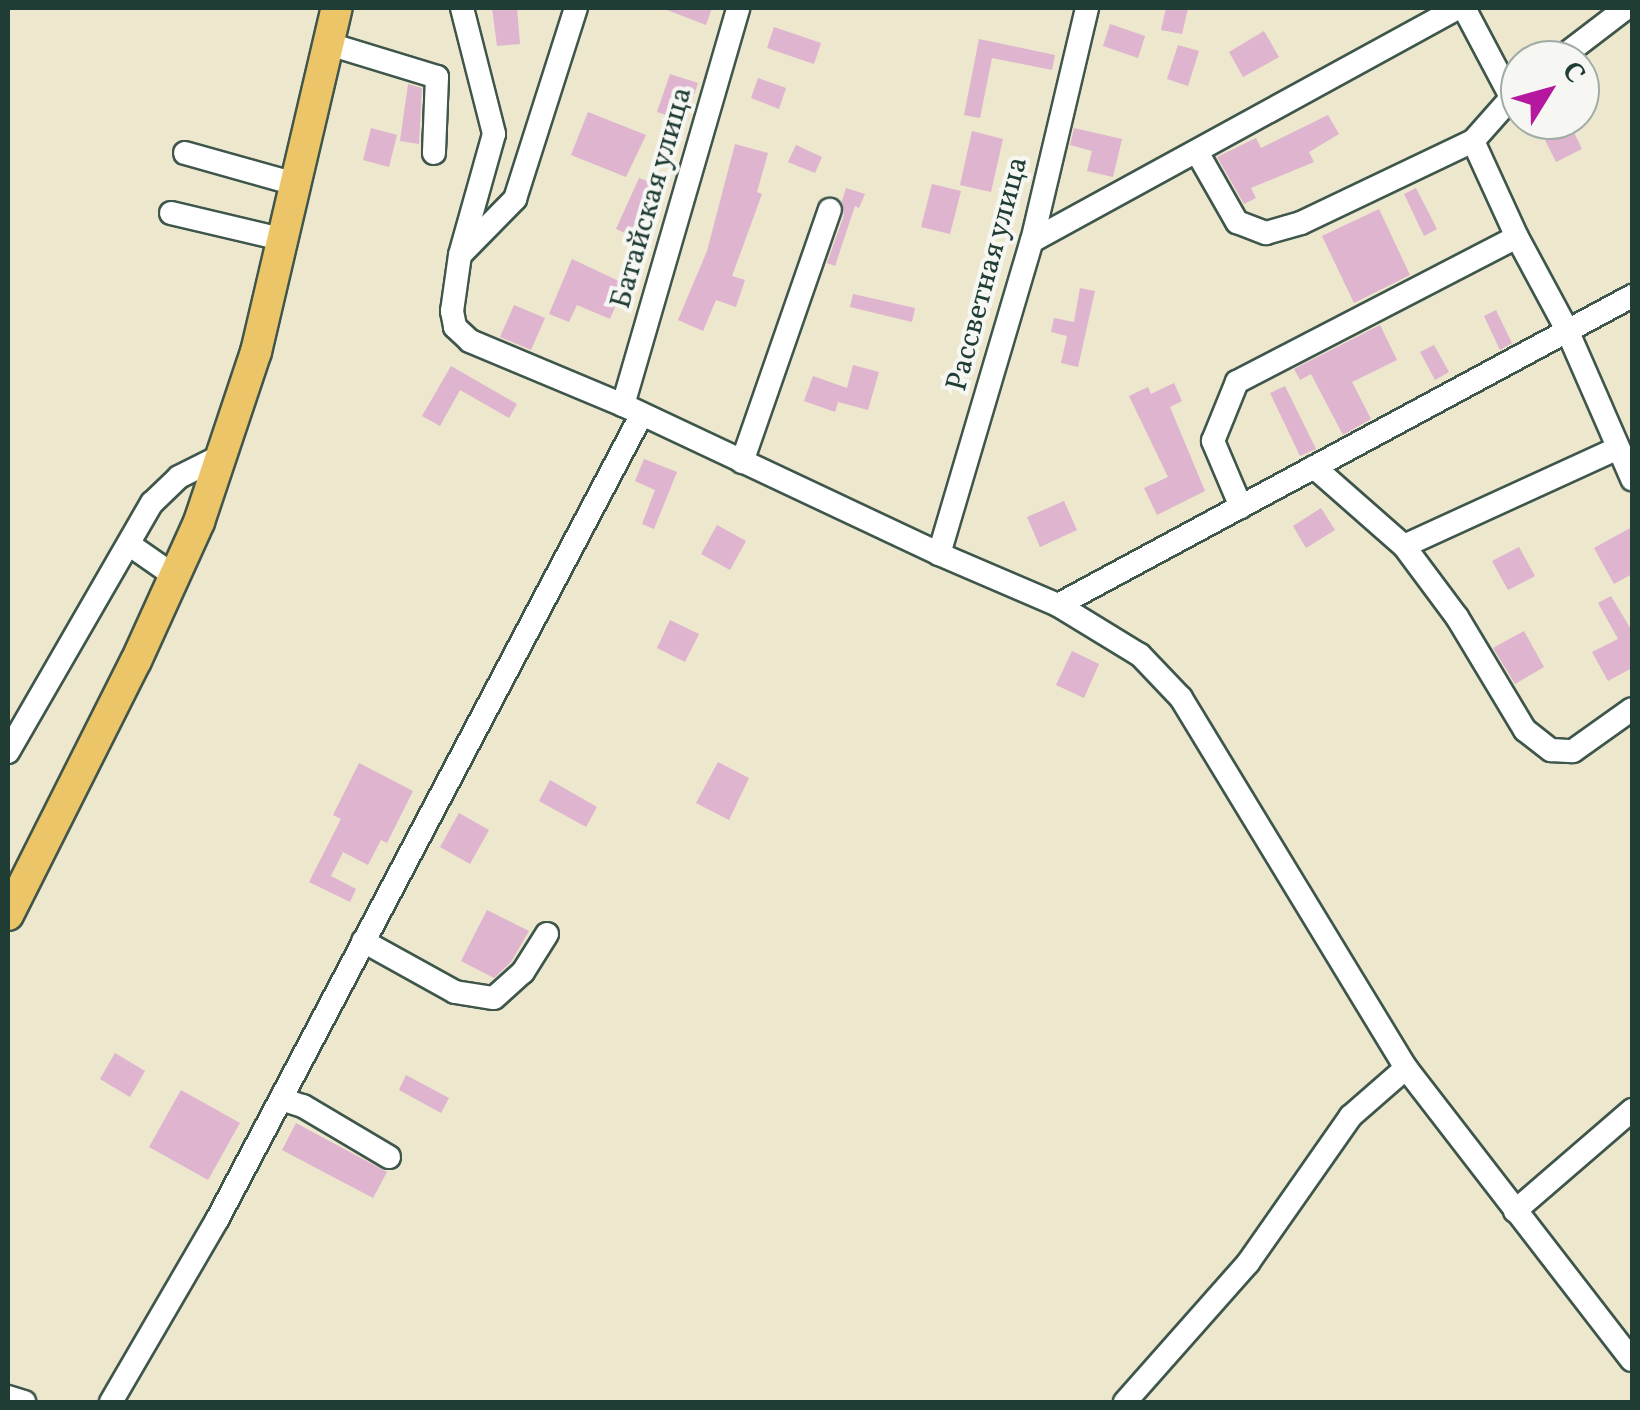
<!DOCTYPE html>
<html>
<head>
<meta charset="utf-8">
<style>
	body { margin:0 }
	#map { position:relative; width:1640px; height:1410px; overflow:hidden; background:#ece7cd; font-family:Vollkorn,serif }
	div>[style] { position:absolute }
	.building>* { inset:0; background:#deb4cf }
	.roads { filter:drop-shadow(2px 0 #3e564b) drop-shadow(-2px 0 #3e564b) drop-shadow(0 2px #3e564b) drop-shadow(0 -2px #3e564b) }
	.minor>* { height:22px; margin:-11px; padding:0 11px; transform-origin:11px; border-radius:11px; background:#fff }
	.major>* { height:30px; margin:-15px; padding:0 15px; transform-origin:15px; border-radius:15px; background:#edc569 }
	span { translate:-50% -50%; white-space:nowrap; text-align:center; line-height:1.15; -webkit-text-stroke:8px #f6f6f2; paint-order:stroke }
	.street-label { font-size:30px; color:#1f3d34 }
	.frame { position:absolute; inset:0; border:10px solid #1f3d34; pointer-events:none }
	.north { position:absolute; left:1500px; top:40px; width:100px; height:100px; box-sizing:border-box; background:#f6f6f2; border:2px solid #a0aca6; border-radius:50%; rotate:53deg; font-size:28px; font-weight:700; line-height:40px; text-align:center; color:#1f3d34 }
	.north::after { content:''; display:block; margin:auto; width:35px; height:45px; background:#b5179e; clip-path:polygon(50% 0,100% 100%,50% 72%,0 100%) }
</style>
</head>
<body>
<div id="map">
	<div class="building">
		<i style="clip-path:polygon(492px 8px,517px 8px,520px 44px,497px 46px)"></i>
		<i style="clip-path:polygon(662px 8px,712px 8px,706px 25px)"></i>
		<i style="clip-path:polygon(1166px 8px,1188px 8px,1182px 34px,1161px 30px)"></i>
		<i style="clip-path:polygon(1110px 24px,1145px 36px,1138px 58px,1103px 46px)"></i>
		<i style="clip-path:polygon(774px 27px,821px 43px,814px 64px,767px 48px)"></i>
		<i style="clip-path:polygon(1264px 31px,1279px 57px,1243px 77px,1229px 52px)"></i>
		<i style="clip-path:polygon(979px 39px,1055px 55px,1052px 70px,992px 58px,980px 118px,964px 115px)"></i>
		<i style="clip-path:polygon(1178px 45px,1199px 51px,1188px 86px,1167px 79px)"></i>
		<i style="clip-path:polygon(670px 74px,698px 83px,685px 121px,657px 112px)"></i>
		<i style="clip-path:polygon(758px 78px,786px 88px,779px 109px,751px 98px)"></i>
		<i style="clip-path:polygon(408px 84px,422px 88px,419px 144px,400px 141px)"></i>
		<i style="clip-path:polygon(588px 112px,646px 135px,626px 177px,571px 155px)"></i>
		<i style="clip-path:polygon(1328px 115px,1339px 134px,1309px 152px,1314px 162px,1251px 188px,1256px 198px,1244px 204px,1217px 157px,1256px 138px,1261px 148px)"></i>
		<i style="clip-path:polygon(1535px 120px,1568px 120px,1582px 149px,1556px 162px)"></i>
		<i style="clip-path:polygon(371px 128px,397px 135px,389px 167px,363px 160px)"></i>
		<i style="clip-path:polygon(1074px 128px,1122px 139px,1113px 177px,1087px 171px,1092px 151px,1070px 145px)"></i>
		<i style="clip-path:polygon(972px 131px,1003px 139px,991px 192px,960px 185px)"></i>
		<i style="clip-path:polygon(735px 144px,768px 153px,757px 192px,762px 194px,732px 276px,745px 280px,736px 307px,716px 300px,703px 331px,678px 320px,707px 251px)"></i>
		<i style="clip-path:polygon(796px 145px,822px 157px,815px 173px,788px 162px)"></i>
		<i style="clip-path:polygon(639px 178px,663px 187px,647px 243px,616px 229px)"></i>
		<i style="clip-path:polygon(932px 184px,961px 191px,950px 234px,921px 227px)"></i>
		<i style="clip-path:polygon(846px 188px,865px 194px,859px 208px,855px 206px,835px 266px,827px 263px,844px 215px,842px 201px)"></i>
		<i style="clip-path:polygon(1416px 188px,1437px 229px,1424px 236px,1404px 194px)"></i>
		<i style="clip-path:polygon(1379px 209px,1410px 275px,1354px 303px,1322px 236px)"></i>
		<i style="clip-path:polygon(572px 259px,625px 284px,610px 319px,577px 305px,569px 322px,549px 314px)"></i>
		<i style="clip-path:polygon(1080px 288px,1095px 291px,1078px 367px,1061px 363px,1067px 336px,1051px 332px,1054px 318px,1074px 322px)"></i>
		<i style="clip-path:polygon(853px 294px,915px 308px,912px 322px,850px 307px)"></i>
		<i style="clip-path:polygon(514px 305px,545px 318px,531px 350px,500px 337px)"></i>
		<i style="clip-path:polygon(1496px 310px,1512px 343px,1500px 350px,1484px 316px)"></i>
		<i style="clip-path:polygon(1380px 325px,1397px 360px,1352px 382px,1371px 419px,1343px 435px,1311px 374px,1300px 380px,1294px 369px)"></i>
		<i style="clip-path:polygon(1434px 345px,1449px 372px,1435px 380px,1420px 352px)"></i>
		<i style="clip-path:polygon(853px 365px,879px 372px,868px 410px,838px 402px,835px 412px,804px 401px,813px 376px,847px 388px)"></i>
		<i style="clip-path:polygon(451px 366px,517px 404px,509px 418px,460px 390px,440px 426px,422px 416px)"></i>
		<i style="clip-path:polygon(1174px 383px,1182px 401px,1170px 407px,1205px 491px,1157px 515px,1144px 488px,1168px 477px,1129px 396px,1148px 387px,1151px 394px)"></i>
		<i style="clip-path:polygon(1285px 386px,1316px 449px,1300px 456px,1270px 393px)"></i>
		<i style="clip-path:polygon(644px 459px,677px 472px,654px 529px,642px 524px,655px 490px,635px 481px)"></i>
		<i style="clip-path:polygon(1064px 501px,1077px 530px,1040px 547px,1027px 517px)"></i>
		<i style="clip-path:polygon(1321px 508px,1335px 530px,1306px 548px,1293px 526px)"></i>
		<i style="clip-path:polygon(717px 525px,746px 541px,730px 570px,701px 554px)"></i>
		<i style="clip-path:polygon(1632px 527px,1632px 574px,1614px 584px,1594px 548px)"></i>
		<i style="clip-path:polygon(1519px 547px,1535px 576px,1508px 590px,1492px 561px)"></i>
		<i style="clip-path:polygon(1611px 596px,1632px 631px,1632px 668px,1608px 681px,1592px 652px,1618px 639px,1598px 603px)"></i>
		<i style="clip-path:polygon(670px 620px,699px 634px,685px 662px,657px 648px)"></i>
		<i style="clip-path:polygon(1524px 631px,1544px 667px,1515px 684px,1493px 648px)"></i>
		<i style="clip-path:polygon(1072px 651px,1099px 664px,1084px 698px,1056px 685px)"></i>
		<i style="clip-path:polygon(718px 762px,749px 778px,729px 820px,696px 803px)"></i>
		<i style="clip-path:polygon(359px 763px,413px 791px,387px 843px,381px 840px,368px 865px,343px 852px,331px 876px,356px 889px,350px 902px,309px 882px,341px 819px,333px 815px)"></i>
		<i style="clip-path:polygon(550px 780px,597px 807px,586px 827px,539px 801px)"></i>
		<i style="clip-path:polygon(459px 813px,489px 830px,470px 864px,440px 847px)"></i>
		<i style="clip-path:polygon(487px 910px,529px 931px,511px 962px,494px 978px,461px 961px)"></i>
		<i style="clip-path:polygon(115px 1053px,145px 1071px,130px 1097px,100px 1079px)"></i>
		<i style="clip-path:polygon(406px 1075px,449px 1098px,441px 1113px,399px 1090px)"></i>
		<i style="clip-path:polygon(181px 1090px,240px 1123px,208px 1180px,149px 1147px)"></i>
		<i style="clip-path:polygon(296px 1123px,387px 1172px,373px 1198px,282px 1150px)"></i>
	</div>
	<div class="roads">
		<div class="minor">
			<i style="left:462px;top:8px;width:130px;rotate:75.7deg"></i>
			<i style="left:494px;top:134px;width:126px;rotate:105.7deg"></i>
			<i style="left:460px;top:255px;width:57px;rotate:98.1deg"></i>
			<i style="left:452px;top:311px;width:16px;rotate:79deg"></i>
			<i style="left:455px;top:327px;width:21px;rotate:43deg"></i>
			<i style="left:470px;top:341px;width:166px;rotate:22.7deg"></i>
			<i style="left:623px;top:405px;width:349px;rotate:25.2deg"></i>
			<i style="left:939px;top:554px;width:129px;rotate:23.2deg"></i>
			<i style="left:1058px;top:605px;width:96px;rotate:31.4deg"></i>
			<i style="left:1140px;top:655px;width:59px;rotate:46.4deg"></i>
			<i style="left:1181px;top:698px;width:433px;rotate:58.7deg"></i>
			<i style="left:1406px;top:1068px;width:369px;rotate:52.3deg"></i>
			<i style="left:1464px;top:8px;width:98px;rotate:62.1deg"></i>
			<i style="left:329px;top:44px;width:113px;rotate:17deg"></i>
			<i style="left:437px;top:77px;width:76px;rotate:92.3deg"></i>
			<i style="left:1558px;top:60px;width:86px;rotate:-37.4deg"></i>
			<i style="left:1473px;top:141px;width:106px;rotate:65.4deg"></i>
			<i style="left:1517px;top:237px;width:106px;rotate:61.7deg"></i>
			<i style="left:1567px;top:330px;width:163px;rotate:66.4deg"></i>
			<i style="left:1197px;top:152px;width:81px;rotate:60.3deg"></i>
			<i style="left:1237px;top:222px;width:31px;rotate:21deg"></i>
			<i style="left:1266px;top:233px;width:36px;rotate:-16deg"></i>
			<i style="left:1301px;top:223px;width:191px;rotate:-25.5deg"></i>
			<i style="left:1473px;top:141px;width:71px;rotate:-48.4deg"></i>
			<i style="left:185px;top:153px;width:118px;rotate:15.7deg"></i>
			<i style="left:171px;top:213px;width:117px;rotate:13.3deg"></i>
			<i style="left:1032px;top:241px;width:486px;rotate:-28.7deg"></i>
			<i style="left:462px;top:253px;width:76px;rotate:-45.5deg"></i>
			<i style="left:515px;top:199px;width:201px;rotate:-72.3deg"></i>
			<i style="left:623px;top:405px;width:413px;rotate:-73.8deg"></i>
			<i style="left:742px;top:462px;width:267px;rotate:-70.8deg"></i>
			<i style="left:1314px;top:467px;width:120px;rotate:41.3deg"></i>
			<i style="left:1404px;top:546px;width:89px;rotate:53.3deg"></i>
			<i style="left:1457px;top:617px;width:132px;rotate:59deg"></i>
			<i style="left:1525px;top:730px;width:33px;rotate:38deg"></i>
			<i style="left:1551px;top:750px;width:22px;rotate:3deg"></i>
			<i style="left:1573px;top:751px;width:72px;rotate:-35.4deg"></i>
			<i style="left:1241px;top:507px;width:72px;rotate:-113deg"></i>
			<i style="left:1213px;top:441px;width:64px;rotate:-67.9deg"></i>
			<i style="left:1237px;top:382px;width:315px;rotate:-27.4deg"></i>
			<i style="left:130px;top:545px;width:56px;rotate:34.8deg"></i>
			<i style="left:1404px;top:546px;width:235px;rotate:-24.6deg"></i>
			<i style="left:939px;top:554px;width:327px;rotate:-73.5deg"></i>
			<i style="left:1032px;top:241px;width:239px;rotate:-76.7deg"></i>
			<i style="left:1058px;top:605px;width:652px;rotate:-28.29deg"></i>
			<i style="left:8px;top:752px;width:288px;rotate:-60deg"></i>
			<i style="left:152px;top:503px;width:37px;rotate:-44deg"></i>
			<i style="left:179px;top:477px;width:49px;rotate:-26.6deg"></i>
			<i style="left:363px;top:941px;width:105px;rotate:29deg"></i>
			<i style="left:455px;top:992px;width:39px;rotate:9deg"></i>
			<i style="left:494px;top:998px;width:39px;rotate:-42deg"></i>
			<i style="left:523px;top:972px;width:45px;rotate:-57.7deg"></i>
			<i style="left:281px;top:1099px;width:23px;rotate:18deg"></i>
			<i style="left:303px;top:1106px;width:100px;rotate:30.7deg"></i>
			<i style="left:1515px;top:1211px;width:155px;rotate:-40.8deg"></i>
			<i style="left:8px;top:1397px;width:17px;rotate:17deg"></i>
			<i style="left:111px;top:1402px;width:211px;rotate:-59.8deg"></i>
			<i style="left:217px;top:1220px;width:911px;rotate:-62.2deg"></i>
			<i style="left:1125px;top:1402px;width:186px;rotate:-48.5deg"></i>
			<i style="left:1248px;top:1263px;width:179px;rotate:-55deg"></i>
			<i style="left:1351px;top:1116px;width:73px;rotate:-41.1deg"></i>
		</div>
		<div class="major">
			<i style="left:8px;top:915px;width:284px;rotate:-63.3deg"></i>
			<i style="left:136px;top:661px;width:153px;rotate:-65.6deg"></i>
			<i style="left:199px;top:522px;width:179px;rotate:-71.5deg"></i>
			<i style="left:256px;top:352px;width:353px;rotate:-76.8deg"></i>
		</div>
	</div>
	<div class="street-label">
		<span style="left:652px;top:198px;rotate:-74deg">Батайская улица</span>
		<span style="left:988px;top:274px;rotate:-75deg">Рассветная улица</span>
	</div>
	<div class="frame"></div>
	<div class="north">С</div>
</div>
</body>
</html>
